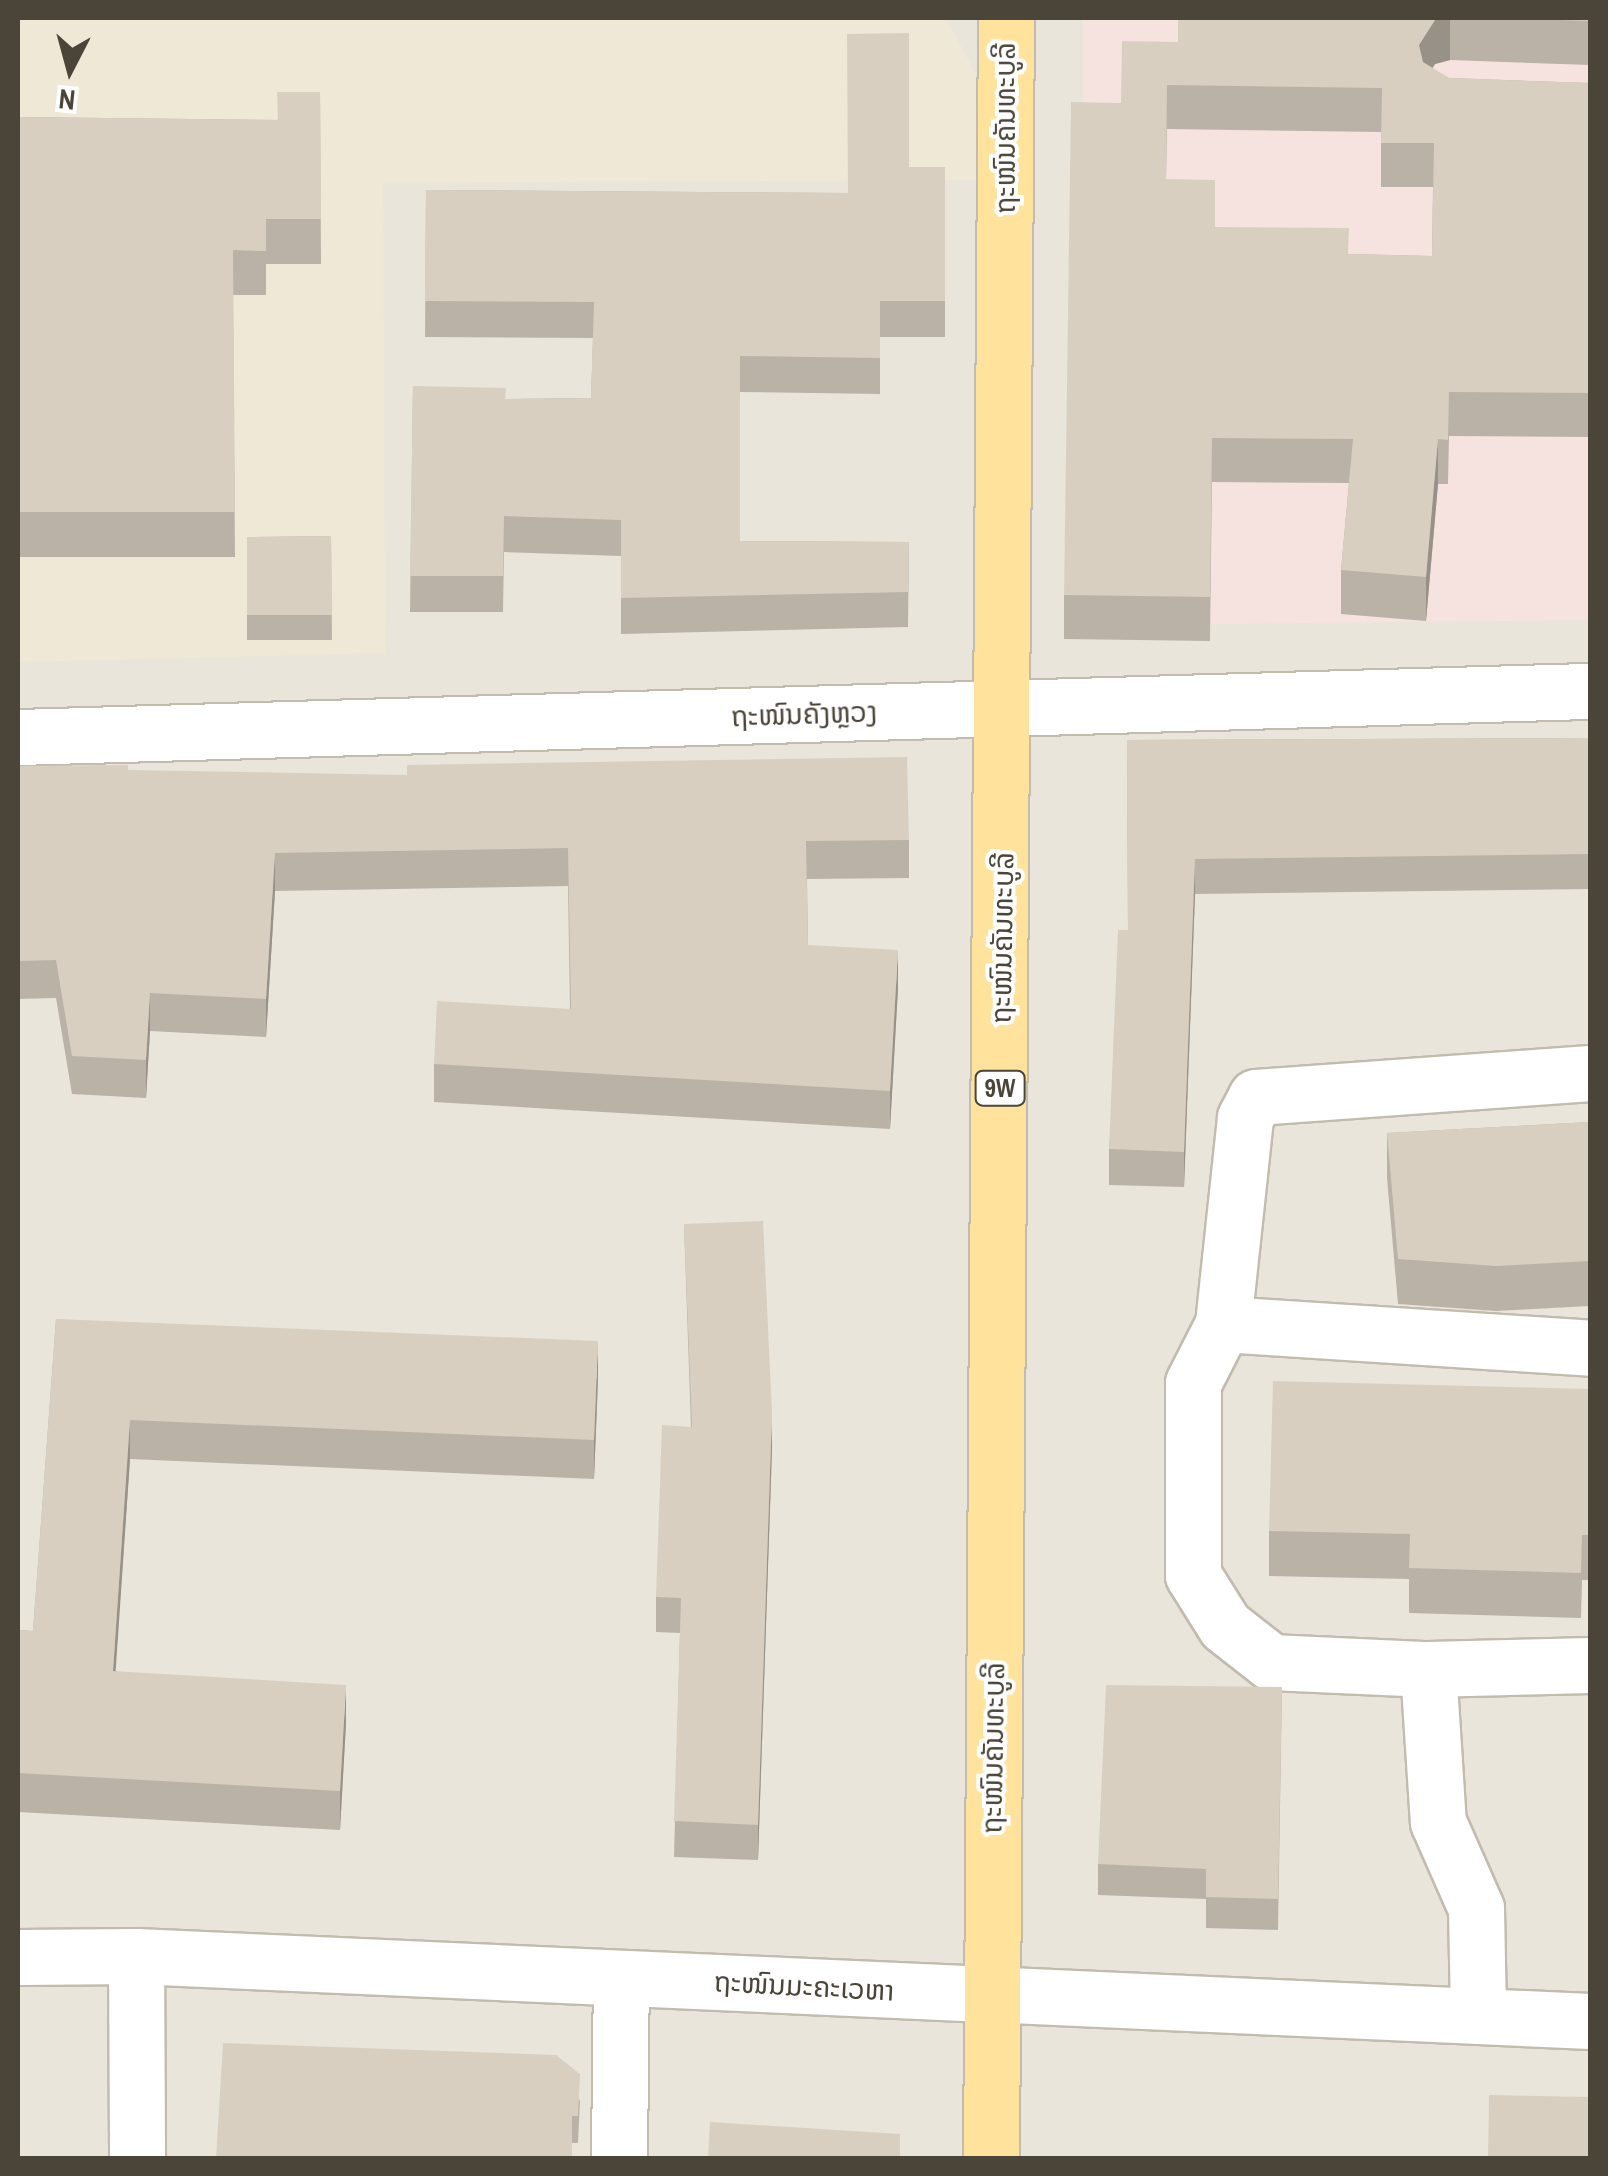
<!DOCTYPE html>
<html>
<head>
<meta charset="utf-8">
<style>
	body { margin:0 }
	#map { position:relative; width:1608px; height:2176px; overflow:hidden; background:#f6f3ec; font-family:"Archivo Narrow","Noto Sans Lao",sans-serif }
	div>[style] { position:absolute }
	.residential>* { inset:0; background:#eae5da }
	.education>* { inset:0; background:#efe8d6 }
	.medical>* { inset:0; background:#f6e3e0 }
	.roads { filter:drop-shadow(2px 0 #c2bbae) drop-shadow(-2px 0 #c2bbae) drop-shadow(0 2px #c2bbae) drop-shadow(0 -2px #c2bbae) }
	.minor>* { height:55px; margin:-27.5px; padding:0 27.5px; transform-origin:27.5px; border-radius:27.5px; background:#fff }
	.major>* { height:55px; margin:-27.5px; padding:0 27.5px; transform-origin:27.5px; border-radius:27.5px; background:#ffe39c }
	.wall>* { inset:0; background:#bab2a6 }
	.shaded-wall>* { inset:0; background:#979187 }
	.building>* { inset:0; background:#d8cfc1 }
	span { translate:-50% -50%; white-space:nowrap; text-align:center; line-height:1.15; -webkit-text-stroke:8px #fff; paint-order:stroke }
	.shield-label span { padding:2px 8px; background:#fff; border:2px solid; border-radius:8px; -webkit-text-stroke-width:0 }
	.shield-label { font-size:25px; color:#4b4439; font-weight:700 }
	.street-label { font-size:28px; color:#4b4439 }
	.frame { position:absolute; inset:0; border:20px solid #4b4439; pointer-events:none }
	.north { position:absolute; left:20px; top:20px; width:100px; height:100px; -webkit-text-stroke:8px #fff; paint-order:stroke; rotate:186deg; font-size:28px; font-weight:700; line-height:40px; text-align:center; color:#4b4439 }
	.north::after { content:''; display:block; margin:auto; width:35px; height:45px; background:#4b4439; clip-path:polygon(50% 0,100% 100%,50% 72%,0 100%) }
</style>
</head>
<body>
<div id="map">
	<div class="residential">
		<i style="clip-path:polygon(18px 18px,1590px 18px,1590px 2158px,18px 2158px)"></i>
	</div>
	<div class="education">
		<i style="clip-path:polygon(18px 18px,946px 18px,980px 82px,981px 180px,383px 183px,385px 653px,18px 662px)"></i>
	</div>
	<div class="medical">
		<i style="clip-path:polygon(1083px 18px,1590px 18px,1590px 620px,1083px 625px)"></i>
	</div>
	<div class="roads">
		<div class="minor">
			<i style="left:18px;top:737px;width:1573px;rotate:-1.68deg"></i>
			<i style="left:1590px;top:1073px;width:335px;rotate:175.9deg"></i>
			<i style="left:1256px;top:1097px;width:24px;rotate:118deg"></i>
			<i style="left:1245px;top:1118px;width:207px;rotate:96.1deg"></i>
			<i style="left:1223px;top:1324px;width:66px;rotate:117deg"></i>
			<i style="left:1193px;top:1383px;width:192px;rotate:90deg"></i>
			<i style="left:1193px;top:1575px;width:60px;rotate:57.9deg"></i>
			<i style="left:1225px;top:1626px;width:58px;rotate:38deg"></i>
			<i style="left:1271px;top:1662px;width:157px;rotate:2.6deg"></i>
			<i style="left:1428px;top:1669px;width:162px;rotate:-1.4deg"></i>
			<i style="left:1223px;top:1324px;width:368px;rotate:3.7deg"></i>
			<i style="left:1428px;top:1669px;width:153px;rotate:86.3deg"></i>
			<i style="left:1438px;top:1822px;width:94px;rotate:66.2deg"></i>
			<i style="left:1476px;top:1908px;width:108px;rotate:88.9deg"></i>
			<i style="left:136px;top:1956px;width:202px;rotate:89.7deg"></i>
			<i style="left:18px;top:1957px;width:118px;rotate:-0.5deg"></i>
			<i style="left:136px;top:1956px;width:1455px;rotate:2.56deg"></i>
			<i style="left:619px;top:2158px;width:180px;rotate:-89.4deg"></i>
		</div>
		<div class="major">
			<i style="left:991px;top:2158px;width:2140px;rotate:-89.6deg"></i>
		</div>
	</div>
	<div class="wall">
		<i style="clip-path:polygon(evenodd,1178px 18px,1590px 18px,1590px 65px,1450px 60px,1435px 64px,1432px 68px,1449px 78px,1590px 83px,1590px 437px,1449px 436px,1448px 484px,1438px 484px,1426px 621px,1341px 614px,1341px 570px,1349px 483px,1212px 482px,1210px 641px,1064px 639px,1064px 595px,1121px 103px,1178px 42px,1178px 18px,1167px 129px,1381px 132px,1381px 187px,1433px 187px,1432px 256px,1349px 254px,1215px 227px,1166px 179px,1167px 129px)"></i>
		<i style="clip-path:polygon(320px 92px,321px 264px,266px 264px,266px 295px,233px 295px,235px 557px,18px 557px,18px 117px,277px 120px)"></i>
		<i style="clip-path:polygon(909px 167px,945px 167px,945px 337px,880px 337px,880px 394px,740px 392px,740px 541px,909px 542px,908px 627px,621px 634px,621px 556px,504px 552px,503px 612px,410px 612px,413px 386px,505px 399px,591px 398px,593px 338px,425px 337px,426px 190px,848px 193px)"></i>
		<i style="clip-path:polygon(331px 536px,332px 640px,247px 640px,247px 537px)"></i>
		<i style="clip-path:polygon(1590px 738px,1590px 889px,1195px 894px,1184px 1187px,1109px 1185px,1109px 1149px,1128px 930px,1127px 740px)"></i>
		<i style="clip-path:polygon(18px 766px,128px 770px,909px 840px,909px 878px,807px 879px,808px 945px,898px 988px,890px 1129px,434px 1102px,434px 1064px,570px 1009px,568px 886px,275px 891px,266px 1037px,150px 1031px,146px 1098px,72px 1094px,56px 998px,18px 999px)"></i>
		<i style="clip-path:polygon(1590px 1122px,1590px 1306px,1496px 1311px,1398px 1304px,1387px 1178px,1387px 1133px)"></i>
		<i style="clip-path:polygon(684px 1224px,772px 1449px,758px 1860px,674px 1857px,680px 1633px,656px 1632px,656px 1597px,691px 1427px)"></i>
		<i style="clip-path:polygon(56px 1319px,598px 1379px,594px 1479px,130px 1459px,115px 1671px,346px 1723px,340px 1830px,18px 1812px,18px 1630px,33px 1631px)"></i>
		<i style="clip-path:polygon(1590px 1389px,1590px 1580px,1582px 1580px,1581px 1618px,1409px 1613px,1409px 1579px,1269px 1576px,1269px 1531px)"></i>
		<i style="clip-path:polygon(1282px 1687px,1278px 1930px,1206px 1928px,1206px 1899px,1098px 1895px,1098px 1864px)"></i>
		<i style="clip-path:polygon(556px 2055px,580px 2101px,578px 2143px,572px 2143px)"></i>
	</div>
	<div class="shaded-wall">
		<i style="clip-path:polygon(1443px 18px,1450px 18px,1450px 60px,1435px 64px,1419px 89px,1419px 45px,1435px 20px)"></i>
		<i style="clip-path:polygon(1438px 439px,1438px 484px,1426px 621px,1426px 577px)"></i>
		<i style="clip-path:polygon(275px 853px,275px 891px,266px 1037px,266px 999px)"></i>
		<i style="clip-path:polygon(1195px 859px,1195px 894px,1184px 1187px,1184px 1152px)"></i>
		<i style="clip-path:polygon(898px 950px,898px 988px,890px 1129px,890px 1091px)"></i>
		<i style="clip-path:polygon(150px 993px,150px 1031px,146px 1098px,146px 1060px)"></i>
		<i style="clip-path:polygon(598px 1341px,598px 1379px,594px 1479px,594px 1440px)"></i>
		<i style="clip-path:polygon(772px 1413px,772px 1449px,758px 1860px,758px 1825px)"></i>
		<i style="clip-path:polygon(130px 1420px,130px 1459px,113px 1710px,113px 1671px)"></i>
		<i style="clip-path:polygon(346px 1685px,346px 1723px,340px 1830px,340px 1791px)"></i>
	</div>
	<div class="building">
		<i style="clip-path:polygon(evenodd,1178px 18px,1443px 18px,1435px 20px,1419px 45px,1423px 62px,1449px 78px,1590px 83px,1590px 393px,1449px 392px,1448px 440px,1438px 439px,1426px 577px,1341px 570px,1353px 439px,1212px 438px,1210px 597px,1064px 595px,1071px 102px,1121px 103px,1122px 41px,1178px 42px,1178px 18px,1167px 85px,1382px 88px,1381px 143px,1434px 143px,1432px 256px,1348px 254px,1349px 228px,1215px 227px,1215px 180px,1166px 179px,1167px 85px)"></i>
		<i style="clip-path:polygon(1503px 18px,1590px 18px,1590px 21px)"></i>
		<i style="clip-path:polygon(909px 33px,909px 167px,945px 167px,945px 301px,880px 301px,880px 358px,740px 356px,740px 541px,909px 542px,908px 592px,621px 598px,621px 520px,504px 516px,503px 576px,410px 576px,413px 386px,506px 388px,505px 399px,591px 398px,594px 302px,425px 301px,426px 190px,848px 193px,847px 34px)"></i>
		<i style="clip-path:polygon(277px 92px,320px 92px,321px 219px,266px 219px,266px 251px,233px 250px,235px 512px,18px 512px,18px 117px,278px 120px)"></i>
		<i style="clip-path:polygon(331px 536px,332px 615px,247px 615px,247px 537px)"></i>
		<i style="clip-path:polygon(1590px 738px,1590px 854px,1195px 859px,1184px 1152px,1109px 1149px,1118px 930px,1128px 930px,1127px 740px)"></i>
		<i style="clip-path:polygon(907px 757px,909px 840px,806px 841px,808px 945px,898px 950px,890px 1091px,434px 1064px,437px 1001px,571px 1009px,568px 848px,275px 853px,266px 999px,150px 993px,146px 1060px,72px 1056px,56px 960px,18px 961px,18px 766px,128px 765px,128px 770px,407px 775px,407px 765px)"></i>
		<i style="clip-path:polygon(1590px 1122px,1590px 1261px,1496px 1266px,1398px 1259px,1387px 1133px)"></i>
		<i style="clip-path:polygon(763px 1221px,772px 1413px,758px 1825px,674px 1821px,681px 1598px,656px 1597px,662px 1425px,692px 1427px,684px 1224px)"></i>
		<i style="clip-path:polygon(56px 1319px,598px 1341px,594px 1440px,130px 1420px,113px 1671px,346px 1685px,340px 1791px,18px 1773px,18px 1630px,33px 1631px)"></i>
		<i style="clip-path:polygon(1273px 1381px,1590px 1389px,1590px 1535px,1582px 1535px,1581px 1573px,1409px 1568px,1410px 1534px,1269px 1531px)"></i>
		<i style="clip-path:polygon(1106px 1685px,1282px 1687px,1278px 1899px,1206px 1897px,1206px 1869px,1098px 1864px)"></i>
		<i style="clip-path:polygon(223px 2043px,556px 2055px,580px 2074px,578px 2116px,572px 2116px,572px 2158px,216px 2158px)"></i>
		<i style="clip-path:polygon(1489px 2095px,1590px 2097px,1590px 2158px,1488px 2158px)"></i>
		<i style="clip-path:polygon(710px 2122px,900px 2134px,900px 2158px,708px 2158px)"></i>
	</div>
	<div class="shield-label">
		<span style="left:1000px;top:1088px">9W</span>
	</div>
	<div class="street-label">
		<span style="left:1005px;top:128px;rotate:-90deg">ຖະໜົນຄັນທະບູລີ</span>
		<span style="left:804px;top:714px;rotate:-2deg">ຖະໜົນຄັງຫຼວງ</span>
		<span style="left:1002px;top:938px;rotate:-89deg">ຖະໜົນຄັນທະບູລີ</span>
		<span style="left:993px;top:1748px;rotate:-89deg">ຖະໜົນຄັນທະບູລີ</span>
		<span style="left:804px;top:1986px;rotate:3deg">ຖະໜົນມະຄະເວຫາ</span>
	</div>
	<div class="frame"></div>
	<div class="north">N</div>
</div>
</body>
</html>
